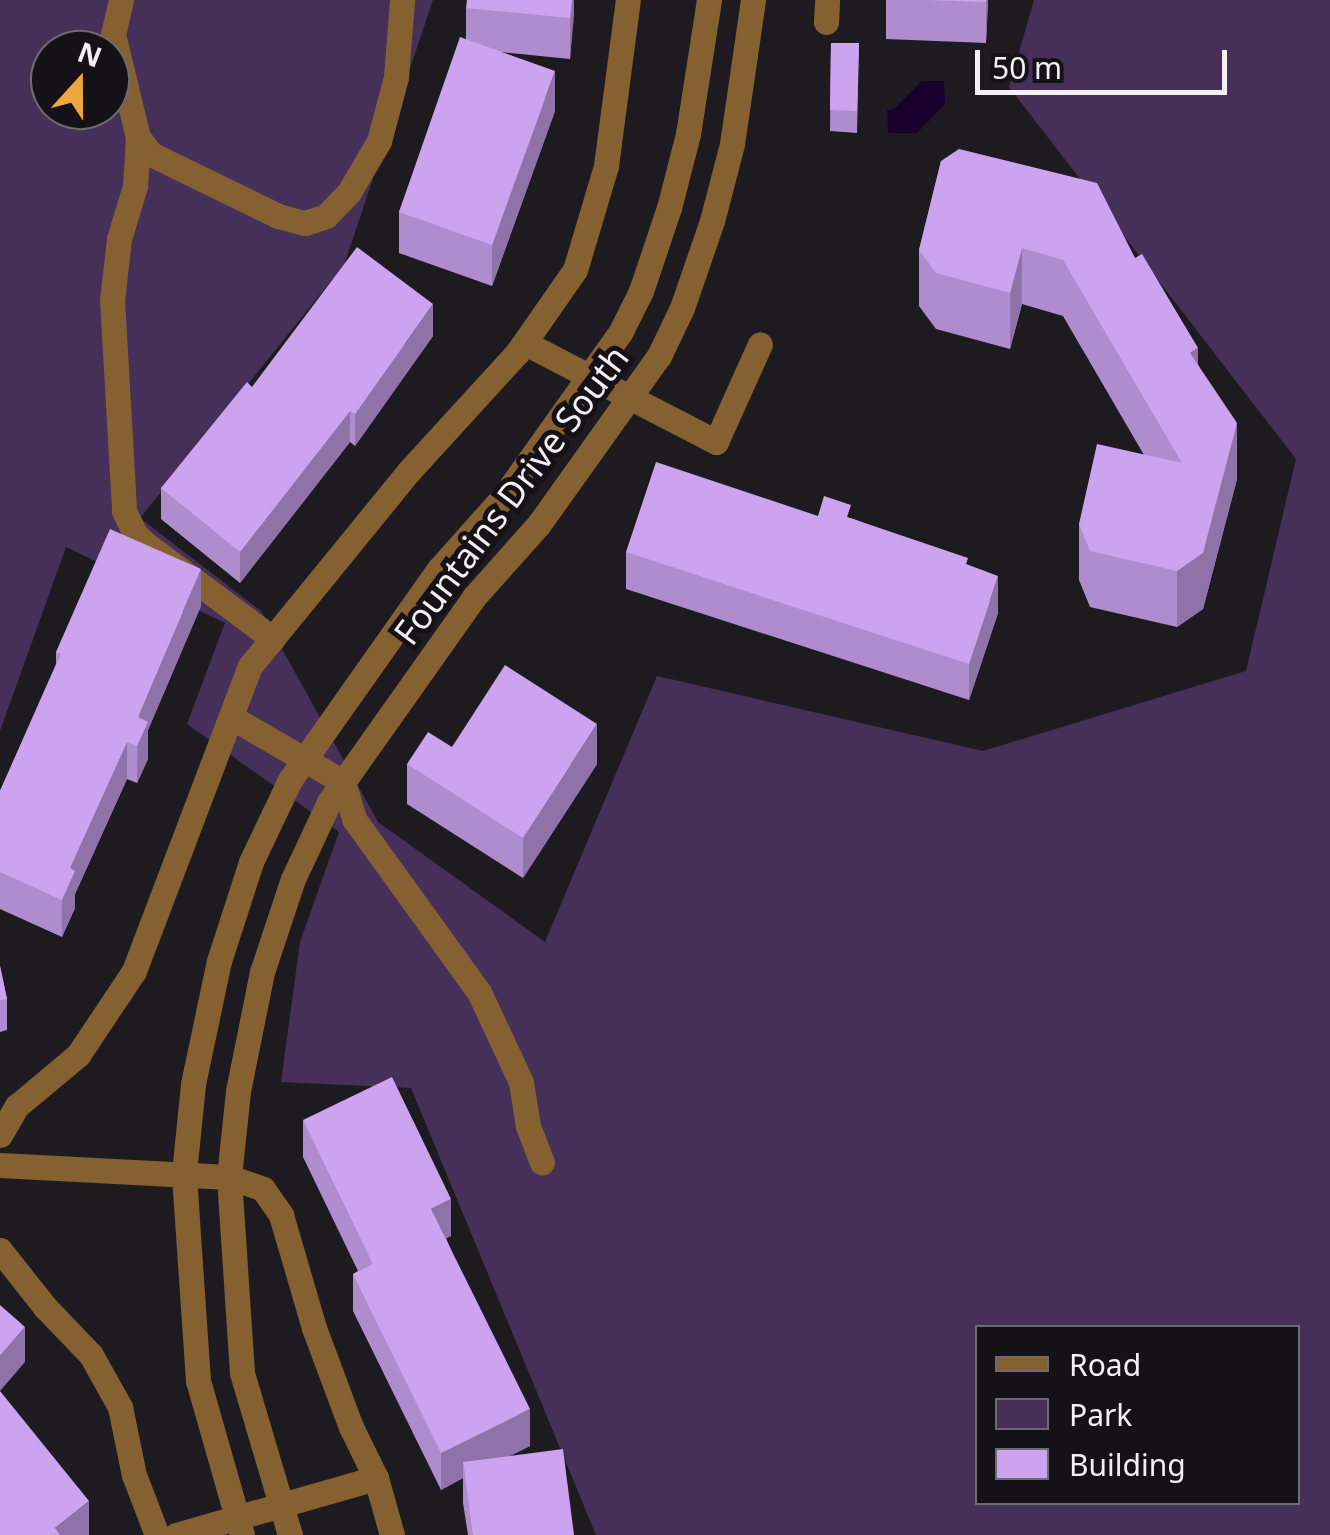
<!DOCTYPE html>
<html>
<head>
<meta charset="utf-8">
<style>
	body { margin:0 }
	#map { position:relative; width:1330px; height:1535px; overflow:hidden; background:#1e1b20; font-family:"Noto Sans",sans-serif }
	div>[style] { position:absolute }
	.green>* { inset:0; background:#462f59 }
	.water>* { inset:0; background:#1a002c }
	.minor>* { height:25px; margin:-12.5px; padding:0 12.5px; transform-origin:12.5px; border-radius:12.5px; background:#856132 }
	.wall>* { inset:0; background:#af8cce }
	.shaded-wall>* { inset:0; background:#8f72a7 }
	.building>* { inset:0; background:#cca3ef }
	span { translate:-50% -50%; white-space:nowrap; text-align:center; line-height:1.15; -webkit-text-stroke:10px #151217; paint-order:stroke }
	.street-label { font-size:35px; color:#f2f0f3 }
	.legend { position:absolute; left:975px; top:1325px; width:325px; height:180px; box-sizing:border-box; background:#151217; border:2px solid #6d6b6f; margin:0; padding:12px 18px; list-style:none; font-size:30px; color:#f2f0f3 }
	.legend li { display:flex; align-items:center; gap:20px; height:50px }
	.legend b { width:50px; border:2px solid #6d6b6f }
	.north { position:absolute; left:30px; top:30px; width:100px; height:100px; box-sizing:border-box; background:#151217; border:2px solid #6d6b6f; border-radius:50%; rotate:21deg; font-size:28px; font-weight:700; line-height:40px; text-align:center; color:#f2f0f3 }
	.north::after { content:''; display:block; margin:auto; width:35px; height:45px; background:#f0a63e; clip-path:polygon(50% 0,100% 100%,50% 72%,0 100%) }
	.scale { position:absolute; left:975px; top:50px; width:252px; height:45px; box-sizing:border-box; border:5px solid #f2f0f3; border-top:0; padding-left:12px; font-size:30px; line-height:35px; white-space:nowrap; color:#f2f0f3; -webkit-text-stroke:8px #151217; paint-order:stroke }
</style>
</head>
<body>
<div id="map">
	<div class="green">
		<i style="clip-path:polygon(evenodd,0 0,433px 0,344px 265px,140px 518px,261px 611px,378px 822px,545px 942px,657px 676px,983px 751px,1246px 671px,1296px 459px,1009px 87px,1034px 0,1330px 0,1330px 1535px,596px 1535px,411px 1088px,281px 1082px,300px 942px,339px 832px,187px 724px,225px 623px,66px 547px,0 731px,0 0,50px 50px,110px 50px,110px 110px,50px 110px,50px 50px,0 0,978px 1328px,1298px 1328px,1298px 1502px,978px 1502px,978px 1328px)"></i>
	</div>
	<div class="water">
		<i style="clip-path:polygon(922px 81px,944px 81px,945px 104px,917px 133px,888px 133px,887px 110px,894px 109px)"></i>
	</div>
	<div class="minor">
		<i style="left:121px;top:0;width:35px;rotate:103deg"></i>
		<i style="left:113px;top:34px;width:106px;rotate:76.4deg"></i>
		<i style="left:138px;top:137px;width:49px;rotate:93.5deg"></i>
		<i style="left:135px;top:186px;width:55px;rotate:106.8deg"></i>
		<i style="left:119px;top:239px;width:61px;rotate:96.5deg"></i>
		<i style="left:112px;top:300px;width:211px;rotate:86.7deg"></i>
		<i style="left:124px;top:511px;width:25px;rotate:64deg"></i>
		<i style="left:135px;top:534px;width:16px;rotate:43deg"></i>
		<i style="left:147px;top:545px;width:157px;rotate:36.7deg"></i>
		<i style="left:826px;top:22px;width:22px;rotate:-87deg"></i>
		<i style="left:138px;top:137px;width:21px;rotate:53deg"></i>
		<i style="left:151px;top:154px;width:141px;rotate:26deg"></i>
		<i style="left:278px;top:216px;width:28px;rotate:15deg"></i>
		<i style="left:305px;top:223px;width:22px;rotate:-18deg"></i>
		<i style="left:326px;top:216px;width:33px;rotate:-46deg"></i>
		<i style="left:349px;top:192px;width:59px;rotate:-59.5deg"></i>
		<i style="left:379px;top:141px;width:66px;rotate:-75.1deg"></i>
		<i style="left:396px;top:77px;width:77px;rotate:-85.5deg"></i>
		<i style="left:525px;top:343px;width:215px;rotate:27.4deg"></i>
		<i style="left:716px;top:442px;width:107px;rotate:-65.8deg"></i>
		<i style="left:231px;top:717px;width:129px;rotate:30.1deg"></i>
		<i style="left:343px;top:782px;width:39px;rotate:73deg"></i>
		<i style="left:354px;top:819px;width:213px;rotate:54.2deg"></i>
		<i style="left:479px;top:992px;width:99px;rotate:65deg"></i>
		<i style="left:521px;top:1082px;width:45px;rotate:81deg"></i>
		<i style="left:528px;top:1126px;width:39px;rotate:69deg"></i>
		<i style="left:0;top:1135px;width:34px;rotate:-60deg"></i>
		<i style="left:17px;top:1106px;width:80px;rotate:-39.9deg"></i>
		<i style="left:78px;top:1055px;width:101px;rotate:-56.3deg"></i>
		<i style="left:134px;top:971px;width:326px;rotate:-69.2deg"></i>
		<i style="left:250px;top:666px;width:253px;rotate:-50.8deg"></i>
		<i style="left:410px;top:470px;width:159px;rotate:-47.6deg"></i>
		<i style="left:517px;top:353px;width:101px;rotate:-55.1deg"></i>
		<i style="left:575px;top:270px;width:109px;rotate:-73.4deg"></i>
		<i style="left:606px;top:166px;width:167px;rotate:-82.5deg"></i>
		<i style="left:0;top:1165px;width:229px;rotate:3deg"></i>
		<i style="left:229px;top:1177px;width:36px;rotate:19deg"></i>
		<i style="left:263px;top:1189px;width:32px;rotate:55deg"></i>
		<i style="left:281px;top:1215px;width:118px;rotate:73.7deg"></i>
		<i style="left:314px;top:1328px;width:106px;rotate:69.5deg"></i>
		<i style="left:351px;top:1427px;width:57px;rotate:63.9deg"></i>
		<i style="left:0;top:1250px;width:73px;rotate:51.7deg"></i>
		<i style="left:45px;top:1307px;width:66px;rotate:46.2deg"></i>
		<i style="left:91px;top:1355px;width:60px;rotate:60.9deg"></i>
		<i style="left:120px;top:1407px;width:69px;rotate:78.4deg"></i>
		<i style="left:134px;top:1475px;width:64px;rotate:69deg"></i>
		<i style="left:176px;top:1535px;width:208px;rotate:-15.9deg"></i>
		<i style="left:376px;top:1478px;width:59px;rotate:74.3deg"></i>
		<i style="left:242px;top:1535px;width:160px;rotate:-105.9deg"></i>
		<i style="left:198px;top:1381px;width:208px;rotate:-93.9deg"></i>
		<i style="left:184px;top:1173px;width:89px;rotate:-84.2deg"></i>
		<i style="left:193px;top:1084px;width:126px;rotate:-78.1deg"></i>
		<i style="left:219px;top:961px;width:104px;rotate:-72.1deg"></i>
		<i style="left:251px;top:862px;width:91px;rotate:-64.6deg"></i>
		<i style="left:290px;top:780px;width:258px;rotate:-54.8deg"></i>
		<i style="left:439px;top:569px;width:98px;rotate:-48.3deg"></i>
		<i style="left:504px;top:496px;width:200px;rotate:-54.6deg"></i>
		<i style="left:620px;top:333px;width:47px;rotate:-63.4deg"></i>
		<i style="left:641px;top:291px;width:88px;rotate:-71.4deg"></i>
		<i style="left:669px;top:208px;width:76px;rotate:-75.6deg"></i>
		<i style="left:688px;top:134px;width:136px;rotate:-81.1deg"></i>
		<i style="left:290px;top:1535px;width:169px;rotate:-106.5deg"></i>
		<i style="left:242px;top:1373px;width:196px;rotate:-93.8deg"></i>
		<i style="left:229px;top:1177px;width:86px;rotate:-84deg"></i>
		<i style="left:238px;top:1091px;width:121px;rotate:-78.6deg"></i>
		<i style="left:262px;top:972px;width:98px;rotate:-71.6deg"></i>
		<i style="left:293px;top:879px;width:85px;rotate:-64.9deg"></i>
		<i style="left:329px;top:802px;width:251px;rotate:-54.7deg"></i>
		<i style="left:474px;top:597px;width:98px;rotate:-48.3deg"></i>
		<i style="left:539px;top:524px;width:206px;rotate:-54.5deg"></i>
		<i style="left:659px;top:356px;width:53px;rotate:-64.4deg"></i>
		<i style="left:682px;top:308px;width:92px;rotate:-71deg"></i>
		<i style="left:712px;top:221px;width:80px;rotate:-75.4deg"></i>
		<i style="left:732px;top:144px;width:146px;rotate:-81.7deg"></i>
	</div>
	<div class="wall">
		<i style="clip-path:polygon(574px 0,570px 59px,501px 52px,555px 111px,492px 286px,399px 253px,399px 212px,466px 39px,466px 8px)"></i>
		<i style="clip-path:polygon(886px 0,988px 0,986px 43px,886px 39px)"></i>
		<i style="clip-path:polygon(831px 43px,859px 43px,857px 133px,830px 131px)"></i>
		<i style="clip-path:polygon(941px 161px,1135px 258px,1198px 364px,1237px 479px,1203px 609px,1177px 627px,1090px 607px,1079px 580px,1079px 524px,1144px 455px,1063px 316px,1022px 304px,1010px 349px,936px 329px,919px 306px,919px 250px)"></i>
		<i style="clip-path:polygon(433px 336px,355px 446px,350px 442px,240px 583px,161px 519px,161px 488px,252px 387px)"></i>
		<i style="clip-path:polygon(818px 516px,851px 518px,968px 565px,998px 613px,969px 700px,626px 589px,626px 552px)"></i>
		<i style="clip-path:polygon(201px 606px,148px 730px,148px 759px,137px 783px,127px 779px,75px 894px,75px 908px,62px 937px,0 909px,0 791px,56px 664px,56px 652px)"></i>
		<i style="clip-path:polygon(407px 764px,597px 764px,523px 878px,407px 804px)"></i>
		<i style="clip-path:polygon(0 966px,7px 999px,7px 1030px,0 1032px)"></i>
		<i style="clip-path:polygon(303px 1120px,451px 1236px,446px 1238px,530px 1446px,508px 1457px,574px 1535px,468px 1535px,463px 1503px,463px 1478px,441px 1490px,353px 1311px,353px 1274px,358px 1271px,303px 1157px)"></i>
	</div>
	<div class="shaded-wall">
		<i style="clip-path:polygon(572px 0,574px 0,574px 15px,570px 59px,570px 18px)"></i>
		<i style="clip-path:polygon(986px 0,988px 0,986px 43px)"></i>
		<i style="clip-path:polygon(555px 71px,555px 111px,492px 286px,492px 245px)"></i>
		<i style="clip-path:polygon(1022px 248px,1022px 304px,1010px 349px,1010px 293px)"></i>
		<i style="clip-path:polygon(433px 304px,433px 336px,355px 446px,355px 414px)"></i>
		<i style="clip-path:polygon(1198px 348px,1198px 404px,1190px 353px)"></i>
		<i style="clip-path:polygon(350px 411px,350px 442px,240px 583px,240px 552px)"></i>
		<i style="clip-path:polygon(1237px 423px,1237px 479px,1203px 609px,1177px 627px,1177px 571px)"></i>
		<i style="clip-path:polygon(201px 569px,201px 606px,148px 730px,148px 759px,137px 783px,138px 717px)"></i>
		<i style="clip-path:polygon(998px 576px,998px 613px,969px 700px,969px 664px)"></i>
		<i style="clip-path:polygon(597px 724px,597px 764px,523px 878px,523px 838px)"></i>
		<i style="clip-path:polygon(127px 742px,127px 779px,75px 894px,75px 908px,62px 937px,62px 900px,70px 868px)"></i>
		<i style="clip-path:polygon(451px 1199px,451px 1236px,431px 1246px,431px 1209px)"></i>
		<i style="clip-path:polygon(25px 1327px,25px 1362px,0 1391px,0 1356px)"></i>
		<i style="clip-path:polygon(530px 1409px,530px 1446px,465px 1478px,463px 1462px,463px 1478px,441px 1490px,441px 1453px)"></i>
		<i style="clip-path:polygon(89px 1501px,89px 1535px,55px 1535px,55px 1528px)"></i>
	</div>
	<div class="building">
		<i style="clip-path:polygon(467px 0,572px 0,570px 18px,466px 8px)"></i>
		<i style="clip-path:polygon(927px 0,986px 0,986px 2px)"></i>
		<i style="clip-path:polygon(460px 37px,555px 71px,492px 245px,399px 212px)"></i>
		<i style="clip-path:polygon(831px 43px,859px 43px,857px 111px,830px 110px)"></i>
		<i style="clip-path:polygon(959px 149px,1097px 183px,1135px 258px,1142px 254px,1198px 348px,1190px 353px,1237px 423px,1203px 553px,1177px 571px,1090px 551px,1079px 524px,1097px 444px,1182px 463px,1063px 260px,1022px 248px,1010px 293px,936px 273px,919px 250px,941px 161px)"></i>
		<i style="clip-path:polygon(357px 247px,433px 304px,355px 414px,350px 411px,240px 552px,161px 488px,247px 382px,252px 387px)"></i>
		<i style="clip-path:polygon(656px 462px,818px 516px,824px 496px,851px 505px,847px 517px,968px 558px,966px 564px,998px 576px,969px 664px,626px 552px)"></i>
		<i style="clip-path:polygon(110px 529px,201px 569px,138px 717px,148px 722px,137px 746px,127px 742px,70px 868px,75px 871px,62px 900px,0 872px,0 791px,61px 654px,56px 652px)"></i>
		<i style="clip-path:polygon(505px 665px,597px 724px,523px 838px,407px 764px,428px 732px,452px 747px)"></i>
		<i style="clip-path:polygon(0 966px,7px 999px,0 1000px)"></i>
		<i style="clip-path:polygon(392px 1077px,451px 1199px,431px 1209px,530px 1409px,441px 1453px,353px 1274px,373px 1264px,303px 1120px)"></i>
		<i style="clip-path:polygon(0 1305px,25px 1327px,0 1356px)"></i>
		<i style="clip-path:polygon(0 1391px,89px 1501px,55px 1528px,60px 1535px,0 1535px)"></i>
		<i style="clip-path:polygon(563px 1449px,574px 1535px,473px 1535px,463px 1462px)"></i>
	</div>
	<div class="street-label">
		<span style="left:511px;top:495px;rotate:-53deg">Fountains Drive South</span>
	</div>
	<ul class="legend">
	<li><b style="height:12px;background:#856132"></b>Road</li>
	<li><b style="height:28px;background:#462f59"></b>Park</li>
	<li><b style="height:28px;background:#cca3ef"></b>Building</li>
	</ul>
	<div class="north">N</div>
	<div class="scale">50 m</div>
</div>
</body>
</html>
